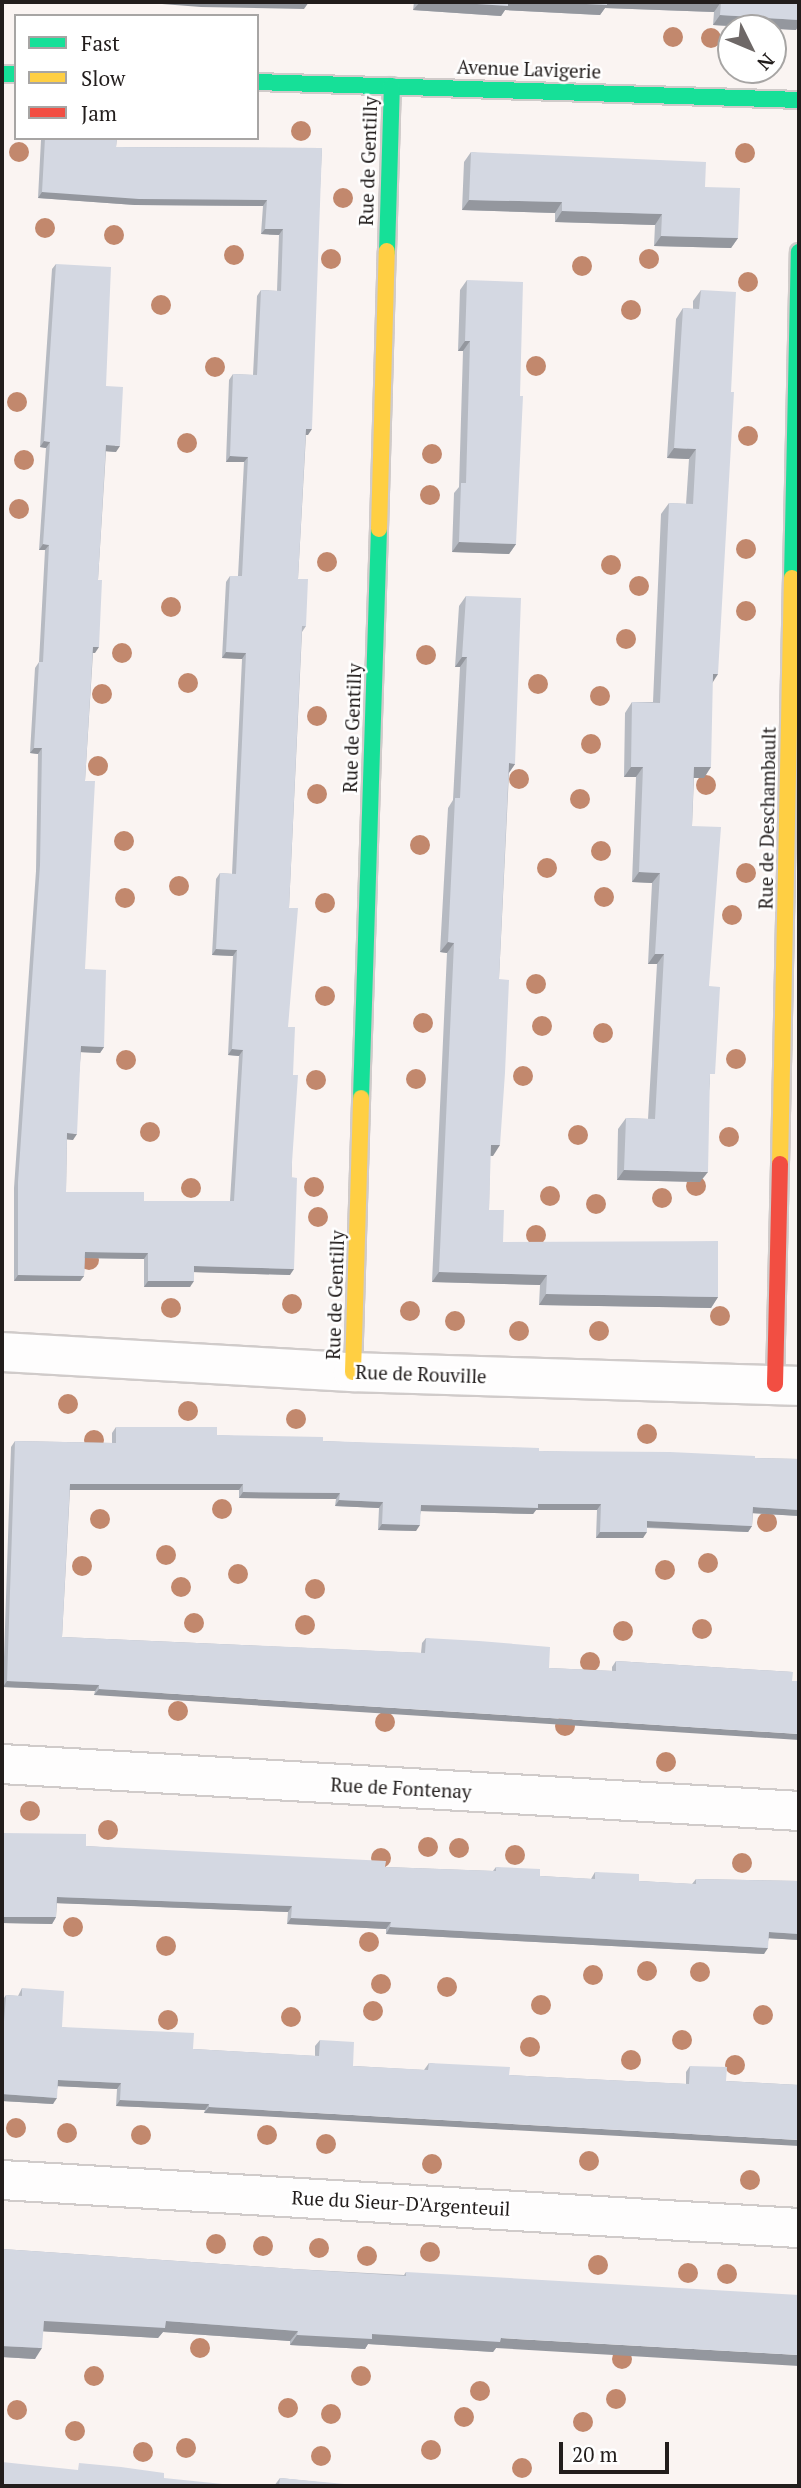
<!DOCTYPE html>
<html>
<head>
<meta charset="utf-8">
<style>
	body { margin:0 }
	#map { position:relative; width:801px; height:2488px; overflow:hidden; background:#faf4f2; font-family:"PT Serif",serif }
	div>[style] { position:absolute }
	.roads { filter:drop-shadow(2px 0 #d0cbca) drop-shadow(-2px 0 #d0cbca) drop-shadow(0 2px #d0cbca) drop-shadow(0 -2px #d0cbca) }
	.street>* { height:38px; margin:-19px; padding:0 19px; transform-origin:19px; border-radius:19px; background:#fefdfd }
	.fast>* { height:16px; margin:-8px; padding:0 8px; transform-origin:8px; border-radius:8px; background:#16e098 }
	.slow>* { height:16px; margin:-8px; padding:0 8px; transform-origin:8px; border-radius:8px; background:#ffcf43 }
	.jam>* { height:16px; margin:-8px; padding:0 8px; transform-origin:8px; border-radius:8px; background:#f24e42 }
	.trees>* { width:20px; height:20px; margin:-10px; border-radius:50%; background:#c2886d }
	.wall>* { inset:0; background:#b6bac2 }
	.shaded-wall>* { inset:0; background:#94979e }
	.building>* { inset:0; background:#d4d8e2 }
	span { translate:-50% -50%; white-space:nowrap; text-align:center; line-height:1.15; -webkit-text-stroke:5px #fff; paint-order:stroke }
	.street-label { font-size:19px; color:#221d1c }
	.frame { position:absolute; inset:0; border:4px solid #221d1c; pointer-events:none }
	.legend { position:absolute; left:14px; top:14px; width:245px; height:126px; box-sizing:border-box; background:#fff; border:2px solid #a7a5a4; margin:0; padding:9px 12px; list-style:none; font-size:21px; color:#221d1c }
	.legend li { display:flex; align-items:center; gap:14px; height:35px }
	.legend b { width:35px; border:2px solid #a7a5a4 }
	.north { position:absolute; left:717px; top:14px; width:70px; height:70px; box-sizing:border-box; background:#fff; border:2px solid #a7a5a4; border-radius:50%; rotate:133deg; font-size:19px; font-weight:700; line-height:28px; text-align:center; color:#221d1c }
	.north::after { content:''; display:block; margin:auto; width:24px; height:32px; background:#6e6867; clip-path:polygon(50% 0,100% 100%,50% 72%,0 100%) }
	.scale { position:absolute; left:559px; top:2442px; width:110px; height:32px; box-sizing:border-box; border:4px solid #221d1c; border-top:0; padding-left:9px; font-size:21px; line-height:24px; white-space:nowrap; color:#221d1c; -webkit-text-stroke:5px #fff; paint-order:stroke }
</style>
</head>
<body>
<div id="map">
	<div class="roads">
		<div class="street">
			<i style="left:2px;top:1352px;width:352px;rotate:3.3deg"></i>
			<i style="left:353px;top:1372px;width:446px;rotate:1.8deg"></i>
			<i style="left:2px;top:1764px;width:798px;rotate:3.37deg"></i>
			<i style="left:2px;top:2180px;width:798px;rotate:3.45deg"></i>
		</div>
		<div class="fast">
			<i style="left:2px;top:74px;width:14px"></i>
			<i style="left:257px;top:82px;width:542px;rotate:1.9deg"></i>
			<i style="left:387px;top:251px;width:165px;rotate:-88.3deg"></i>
			<i style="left:792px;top:578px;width:326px;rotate:-88.8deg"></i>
			<i style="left:361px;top:1098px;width:569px;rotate:-88.19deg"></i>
		</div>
		<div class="slow">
			<i style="left:379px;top:529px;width:278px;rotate:-88.4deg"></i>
			<i style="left:780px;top:1164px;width:586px;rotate:-88.83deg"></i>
			<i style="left:353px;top:1372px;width:274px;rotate:-88.3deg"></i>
		</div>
		<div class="jam">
			<i style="left:775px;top:1384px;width:220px;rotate:-88.7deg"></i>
		</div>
	</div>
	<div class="trees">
		<i style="left:673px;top:37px"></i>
		<i style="left:711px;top:38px"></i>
		<i style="left:301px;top:131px"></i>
		<i style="left:19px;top:152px"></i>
		<i style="left:745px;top:153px"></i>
		<i style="left:343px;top:198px"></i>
		<i style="left:45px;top:228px"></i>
		<i style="left:114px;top:235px"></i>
		<i style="left:234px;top:255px"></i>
		<i style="left:331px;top:259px"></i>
		<i style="left:649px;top:259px"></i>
		<i style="left:582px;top:266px"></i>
		<i style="left:748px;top:282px"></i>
		<i style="left:161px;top:305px"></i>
		<i style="left:631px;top:310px"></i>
		<i style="left:536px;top:366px"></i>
		<i style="left:215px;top:367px"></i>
		<i style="left:17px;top:402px"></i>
		<i style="left:748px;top:436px"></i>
		<i style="left:187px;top:443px"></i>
		<i style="left:432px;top:454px"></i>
		<i style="left:24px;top:460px"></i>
		<i style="left:430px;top:495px"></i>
		<i style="left:19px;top:509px"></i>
		<i style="left:746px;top:549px"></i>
		<i style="left:327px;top:562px"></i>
		<i style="left:611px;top:565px"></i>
		<i style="left:639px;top:586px"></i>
		<i style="left:171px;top:607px"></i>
		<i style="left:746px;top:611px"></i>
		<i style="left:626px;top:639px"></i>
		<i style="left:122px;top:653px"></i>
		<i style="left:426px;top:655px"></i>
		<i style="left:188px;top:683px"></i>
		<i style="left:538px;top:684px"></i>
		<i style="left:102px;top:694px"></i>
		<i style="left:600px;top:696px"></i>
		<i style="left:317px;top:716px"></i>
		<i style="left:591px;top:744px"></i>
		<i style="left:98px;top:766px"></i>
		<i style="left:519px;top:779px"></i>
		<i style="left:706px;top:785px"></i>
		<i style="left:317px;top:794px"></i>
		<i style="left:580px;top:799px"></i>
		<i style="left:124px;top:841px"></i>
		<i style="left:420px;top:845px"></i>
		<i style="left:601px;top:851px"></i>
		<i style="left:547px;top:868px"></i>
		<i style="left:746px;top:873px"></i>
		<i style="left:179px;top:886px"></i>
		<i style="left:604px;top:897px"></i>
		<i style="left:125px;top:898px"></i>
		<i style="left:325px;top:903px"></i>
		<i style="left:732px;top:915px"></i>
		<i style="left:536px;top:984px"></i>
		<i style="left:325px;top:996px"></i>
		<i style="left:423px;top:1023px"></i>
		<i style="left:542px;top:1026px"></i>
		<i style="left:603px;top:1033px"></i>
		<i style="left:736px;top:1059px"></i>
		<i style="left:126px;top:1060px"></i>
		<i style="left:523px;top:1076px"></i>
		<i style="left:416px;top:1079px"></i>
		<i style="left:316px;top:1080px"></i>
		<i style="left:150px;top:1132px"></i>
		<i style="left:578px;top:1135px"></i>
		<i style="left:729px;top:1137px"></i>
		<i style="left:696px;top:1186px"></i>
		<i style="left:314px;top:1187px"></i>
		<i style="left:191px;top:1188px"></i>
		<i style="left:550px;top:1196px"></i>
		<i style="left:662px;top:1198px"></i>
		<i style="left:596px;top:1204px"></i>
		<i style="left:318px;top:1217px"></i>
		<i style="left:536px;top:1235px"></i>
		<i style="left:89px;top:1260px"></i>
		<i style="left:292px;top:1304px"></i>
		<i style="left:171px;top:1308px"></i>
		<i style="left:410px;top:1311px"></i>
		<i style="left:720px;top:1316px"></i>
		<i style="left:455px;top:1321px"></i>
		<i style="left:519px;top:1331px"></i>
		<i style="left:599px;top:1331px"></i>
		<i style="left:68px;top:1404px"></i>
		<i style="left:188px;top:1411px"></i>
		<i style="left:296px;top:1419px"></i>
		<i style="left:647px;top:1434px"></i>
		<i style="left:94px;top:1440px"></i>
		<i style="left:222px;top:1509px"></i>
		<i style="left:100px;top:1519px"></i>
		<i style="left:767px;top:1522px"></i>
		<i style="left:166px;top:1555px"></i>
		<i style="left:708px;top:1563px"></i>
		<i style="left:82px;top:1566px"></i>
		<i style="left:665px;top:1570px"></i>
		<i style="left:238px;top:1574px"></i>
		<i style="left:181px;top:1587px"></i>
		<i style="left:315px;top:1589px"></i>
		<i style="left:194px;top:1623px"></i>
		<i style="left:305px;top:1625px"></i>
		<i style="left:702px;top:1629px"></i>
		<i style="left:623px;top:1631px"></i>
		<i style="left:590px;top:1662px"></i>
		<i style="left:178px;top:1711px"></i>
		<i style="left:385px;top:1722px"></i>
		<i style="left:565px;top:1726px"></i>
		<i style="left:666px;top:1762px"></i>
		<i style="left:30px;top:1811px"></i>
		<i style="left:108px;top:1830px"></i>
		<i style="left:428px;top:1847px"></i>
		<i style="left:459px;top:1848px"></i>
		<i style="left:515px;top:1855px"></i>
		<i style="left:381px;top:1858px"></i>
		<i style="left:742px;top:1863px"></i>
		<i style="left:73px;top:1927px"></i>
		<i style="left:369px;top:1942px"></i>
		<i style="left:166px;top:1946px"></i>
		<i style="left:647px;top:1971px"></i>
		<i style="left:700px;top:1972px"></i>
		<i style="left:593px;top:1975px"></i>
		<i style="left:381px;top:1984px"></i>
		<i style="left:447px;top:1987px"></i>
		<i style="left:541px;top:2005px"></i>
		<i style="left:373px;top:2011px"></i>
		<i style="left:763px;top:2015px"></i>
		<i style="left:291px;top:2017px"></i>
		<i style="left:168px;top:2020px"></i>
		<i style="left:682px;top:2040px"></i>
		<i style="left:530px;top:2047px"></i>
		<i style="left:631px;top:2060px"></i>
		<i style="left:735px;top:2065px"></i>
		<i style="left:16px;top:2128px"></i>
		<i style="left:67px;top:2133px"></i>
		<i style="left:141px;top:2135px"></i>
		<i style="left:267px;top:2135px"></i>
		<i style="left:326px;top:2144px"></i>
		<i style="left:589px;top:2161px"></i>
		<i style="left:432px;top:2164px"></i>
		<i style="left:750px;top:2180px"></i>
		<i style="left:216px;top:2244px"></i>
		<i style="left:263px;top:2246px"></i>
		<i style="left:319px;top:2248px"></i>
		<i style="left:430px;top:2252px"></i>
		<i style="left:367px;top:2256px"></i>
		<i style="left:598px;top:2265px"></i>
		<i style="left:688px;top:2273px"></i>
		<i style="left:727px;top:2274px"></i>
		<i style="left:200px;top:2348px"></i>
		<i style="left:622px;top:2359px"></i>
		<i style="left:94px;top:2376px"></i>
		<i style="left:361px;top:2376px"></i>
		<i style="left:480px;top:2391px"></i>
		<i style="left:616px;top:2399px"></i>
		<i style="left:288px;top:2408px"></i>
		<i style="left:17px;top:2410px"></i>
		<i style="left:331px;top:2414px"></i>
		<i style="left:464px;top:2417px"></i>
		<i style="left:583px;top:2422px"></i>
		<i style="left:75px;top:2431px"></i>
		<i style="left:186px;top:2448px"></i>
		<i style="left:431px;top:2450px"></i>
		<i style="left:143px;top:2452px"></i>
		<i style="left:321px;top:2456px"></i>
		<i style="left:522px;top:2468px"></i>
	</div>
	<div class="wall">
		<i style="clip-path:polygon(414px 2px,799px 2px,796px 30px,713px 25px,714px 12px,605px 8px,600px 15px,505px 10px,501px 16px,413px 10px)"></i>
		<i style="clip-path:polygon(42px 138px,117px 138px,116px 147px,322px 148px,308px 435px,306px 435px,298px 579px,306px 626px,302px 632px,289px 908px,288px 1027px,293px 1075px,290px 1275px,194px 1272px,190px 1287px,144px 1287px,144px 1259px,85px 1258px,84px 1276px,80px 1281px,14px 1281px,14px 1188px,36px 871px,38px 754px,30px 753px,35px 668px,39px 662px,45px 550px,39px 550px,46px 448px,40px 447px,52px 269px,56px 264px,106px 386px,116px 452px,106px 451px,98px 580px,95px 653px,93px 653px,85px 781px,85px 969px,104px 1047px,100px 1053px,81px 1052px,73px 1140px,67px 1139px,66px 1192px,144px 1201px,230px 1201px,239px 1056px,228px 1055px,233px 956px,212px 955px,216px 879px,220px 873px,232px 874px,242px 659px,222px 658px,226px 582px,230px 576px,238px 576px,244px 462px,226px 462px,229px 380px,233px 374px,253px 375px,257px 296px,261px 290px,277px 291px,279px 235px,261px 234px,263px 206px,135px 205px,38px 198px,41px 140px)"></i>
		<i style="clip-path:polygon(471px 152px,705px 187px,738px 238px,731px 248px,654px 246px,655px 225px,555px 222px,555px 213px,462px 210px,464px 162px)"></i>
		<i style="clip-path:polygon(467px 280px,516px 544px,509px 554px,452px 552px,454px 493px,459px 487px,463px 351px,458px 351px,460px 290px)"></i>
		<i style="clip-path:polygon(701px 290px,712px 682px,704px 778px,694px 778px,692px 826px,709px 986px,710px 1081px,700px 1182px,617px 1180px,618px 1129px,626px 1118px,648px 1119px,657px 964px,648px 964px,652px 883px,632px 882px,636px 777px,624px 777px,625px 713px,632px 702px,653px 702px,661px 514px,669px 503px,686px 504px,689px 459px,667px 458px,676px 319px,683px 308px,693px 309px,693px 301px)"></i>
		<i style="clip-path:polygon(466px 596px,515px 764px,509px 773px,499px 979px,493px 1156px,490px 1156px,489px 1210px,503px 1242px,718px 1297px,711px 1308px,539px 1305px,540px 1285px,432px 1282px,447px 953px,440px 952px,448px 808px,453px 800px,460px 667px,455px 667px,459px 606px)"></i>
		<i style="clip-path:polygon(116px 1427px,217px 1435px,323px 1441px,539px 1451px,755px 1458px,799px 1459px,799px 1516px,753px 1513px,752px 1526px,748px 1532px,647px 1528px,643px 1538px,596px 1538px,597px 1510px,536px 1510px,533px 1514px,421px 1511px,416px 1531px,378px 1530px,379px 1508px,335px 1506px,336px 1499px,239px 1498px,239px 1490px,70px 1490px,62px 1637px,421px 1653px,422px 1643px,426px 1638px,549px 1668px,612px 1671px,612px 1667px,616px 1661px,793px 1672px,94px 1695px,95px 1691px,3px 1687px,11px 1447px,15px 1441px,112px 1443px,112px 1433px)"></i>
		<i style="clip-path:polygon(86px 1846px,385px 1867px,493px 1871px,496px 1867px,540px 1876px,591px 1879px,595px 1872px,639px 1881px,692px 1884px,696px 1879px,799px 1881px,799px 1940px,769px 1938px,764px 1954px,386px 1934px,386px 1929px,287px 1924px,288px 1912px,57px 1903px,56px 1917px,52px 1924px,2px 1923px)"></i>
		<i style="clip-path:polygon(22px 1988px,62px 2027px,193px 2049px,315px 2056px,315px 2046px,320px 2040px,353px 2066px,424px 2070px,429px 2063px,509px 2075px,686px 2084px,686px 2072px,690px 2066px,726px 2081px,799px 2085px,204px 2113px,205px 2110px,116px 2106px,117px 2089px,58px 2086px,53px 2104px,2px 2101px,2px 2001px,6px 1995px,18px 1996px)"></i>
		<i style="clip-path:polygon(2px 2249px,294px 2269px,404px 2275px,406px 2272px,496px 2348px,493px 2352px,368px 2344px,365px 2349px,290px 2345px,290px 2341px,163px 2332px,158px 2338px,43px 2331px,35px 2359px,2px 2357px)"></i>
		<i style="clip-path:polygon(280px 2478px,355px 2486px,274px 2486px)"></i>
	</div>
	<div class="shaded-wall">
		<i style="clip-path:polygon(136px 2px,309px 2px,304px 9px,201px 7px)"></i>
		<i style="clip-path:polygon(420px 2px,721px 2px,714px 12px,605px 8px,600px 15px,505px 10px,501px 16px,413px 10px)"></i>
		<i style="clip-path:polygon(720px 15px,799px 20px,799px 25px,796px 30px,713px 25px)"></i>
		<i style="clip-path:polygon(42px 192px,267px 200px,263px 206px,135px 205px,38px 198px)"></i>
		<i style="clip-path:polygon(469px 200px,562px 202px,555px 213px,462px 210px)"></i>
		<i style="clip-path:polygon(562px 211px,662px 214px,655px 225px,555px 222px)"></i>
		<i style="clip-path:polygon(265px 229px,283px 229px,279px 235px,261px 234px)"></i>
		<i style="clip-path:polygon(661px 236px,738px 238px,731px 248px,654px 246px)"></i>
		<i style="clip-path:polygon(465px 341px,470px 341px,463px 351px,458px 351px)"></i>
		<i style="clip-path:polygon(306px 429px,312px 429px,308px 435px,302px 435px)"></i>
		<i style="clip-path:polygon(44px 441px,50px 442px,46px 448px,40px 447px)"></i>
		<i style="clip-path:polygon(106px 445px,120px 446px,116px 452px,102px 451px)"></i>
		<i style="clip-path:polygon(674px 448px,696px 449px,689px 459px,667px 458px)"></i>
		<i style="clip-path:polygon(230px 456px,248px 457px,244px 462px,226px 462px)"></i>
		<i style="clip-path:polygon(459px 542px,516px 544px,509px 554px,452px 552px)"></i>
		<i style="clip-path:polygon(43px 544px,49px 545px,45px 550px,39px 550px)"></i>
		<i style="clip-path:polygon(93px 647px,99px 647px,95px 653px,89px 653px)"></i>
		<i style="clip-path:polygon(226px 652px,246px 653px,242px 659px,222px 658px)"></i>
		<i style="clip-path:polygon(462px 657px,467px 657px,460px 667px,455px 667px)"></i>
		<i style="clip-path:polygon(713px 674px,718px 674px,711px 685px)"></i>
		<i style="clip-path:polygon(34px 748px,42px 748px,38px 754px,30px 753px)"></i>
		<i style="clip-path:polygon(509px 763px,515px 764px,508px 774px)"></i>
		<i style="clip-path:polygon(631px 767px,643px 767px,636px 777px,624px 777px)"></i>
		<i style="clip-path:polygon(694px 767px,711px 767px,704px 778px,687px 778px)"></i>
		<i style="clip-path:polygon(639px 872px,660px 873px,652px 883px,632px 882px)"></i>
		<i style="clip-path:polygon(448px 942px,454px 943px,447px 953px,440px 952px)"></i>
		<i style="clip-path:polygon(216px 949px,237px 950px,233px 956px,212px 955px)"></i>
		<i style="clip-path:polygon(655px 954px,664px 954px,657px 964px,648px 964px)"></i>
		<i style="clip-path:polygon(81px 1046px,104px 1047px,100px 1053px,77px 1052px)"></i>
		<i style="clip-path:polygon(232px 1049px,243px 1050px,239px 1056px,228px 1055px)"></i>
		<i style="clip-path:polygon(67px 1133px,77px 1134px,73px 1140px,63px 1139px)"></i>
		<i style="clip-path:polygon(491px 1145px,500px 1145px,493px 1156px,483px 1155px)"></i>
		<i style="clip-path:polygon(624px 1170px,708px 1172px,700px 1182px,617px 1180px)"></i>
		<i style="clip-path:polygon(85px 1252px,148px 1253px,144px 1259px,81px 1258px)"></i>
		<i style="clip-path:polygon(194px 1266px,294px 1269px,290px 1275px,190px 1272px)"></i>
		<i style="clip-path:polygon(439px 1272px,547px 1275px,540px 1285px,432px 1282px)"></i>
		<i style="clip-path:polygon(18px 1275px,84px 1276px,80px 1281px,14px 1281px)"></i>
		<i style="clip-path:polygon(148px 1281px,194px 1281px,190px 1287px,144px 1287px)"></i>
		<i style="clip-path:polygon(546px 1294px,718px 1297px,711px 1308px,539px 1305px)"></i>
		<i style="clip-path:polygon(70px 1484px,243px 1484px,239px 1490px,66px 1490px)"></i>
		<i style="clip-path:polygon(243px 1492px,340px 1493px,336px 1499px,239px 1498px)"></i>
		<i style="clip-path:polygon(339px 1500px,383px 1502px,379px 1508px,335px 1506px)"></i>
		<i style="clip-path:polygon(538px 1504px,601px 1504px,597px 1510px,536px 1510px,533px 1514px,417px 1511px,421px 1505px)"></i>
		<i style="clip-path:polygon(753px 1507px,799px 1510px,799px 1516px,749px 1513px)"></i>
		<i style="clip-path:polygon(647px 1521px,752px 1526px,748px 1532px,643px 1527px)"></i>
		<i style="clip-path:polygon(382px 1524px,420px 1525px,416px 1531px,378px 1530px)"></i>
		<i style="clip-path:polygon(600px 1532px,647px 1532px,643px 1538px,596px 1538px)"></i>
		<i style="clip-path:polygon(7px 1681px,99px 1685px,95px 1691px,3px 1687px)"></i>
		<i style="clip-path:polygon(99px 1689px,799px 1734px,799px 1740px,94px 1695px)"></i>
		<i style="clip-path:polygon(57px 1897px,292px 1906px,288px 1912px,52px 1903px)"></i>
		<i style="clip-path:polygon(2px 1917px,56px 1917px,52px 1924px,2px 1923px)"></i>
		<i style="clip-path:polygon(291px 1918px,391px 1922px,386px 1929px,287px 1924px)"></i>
		<i style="clip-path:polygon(390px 1927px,768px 1948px,764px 1954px,386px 1934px)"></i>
		<i style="clip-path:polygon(769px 1932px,799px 1934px,799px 1940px,765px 1938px)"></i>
		<i style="clip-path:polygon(58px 2080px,121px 2083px,117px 2089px,54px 2086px)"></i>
		<i style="clip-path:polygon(2px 2094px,57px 2098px,53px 2104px,2px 2101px)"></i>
		<i style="clip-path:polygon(120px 2100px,209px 2104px,205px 2110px,116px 2106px)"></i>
		<i style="clip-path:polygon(209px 2107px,799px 2140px,799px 2146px,204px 2113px)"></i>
		<i style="clip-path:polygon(44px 2321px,166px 2321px,298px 2331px,290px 2341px,163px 2332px,158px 2338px,36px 2331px)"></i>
		<i style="clip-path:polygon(372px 2334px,501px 2338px,799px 2355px,799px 2366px,496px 2348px,493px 2352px,368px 2344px,365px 2349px,290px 2345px,297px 2335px)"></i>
		<i style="clip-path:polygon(2px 2346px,42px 2348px,35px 2359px,2px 2357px)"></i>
	</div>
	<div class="building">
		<i style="clip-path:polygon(446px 2px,508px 2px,508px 6px)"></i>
		<i style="clip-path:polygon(545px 2px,607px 2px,607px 5px)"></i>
		<i style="clip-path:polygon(721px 2px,799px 2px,799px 20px,720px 15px)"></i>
		<i style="clip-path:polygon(45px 138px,117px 138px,116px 147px,322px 148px,312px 429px,306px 429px,298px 579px,308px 579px,306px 626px,302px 626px,289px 908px,298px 908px,288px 1027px,295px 1027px,293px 1075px,298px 1075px,291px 1177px,297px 1178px,294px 1269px,194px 1266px,194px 1281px,148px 1281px,148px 1253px,85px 1252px,84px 1276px,18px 1275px,18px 1182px,40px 865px,42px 748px,34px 748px,39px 662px,43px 662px,49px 545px,43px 544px,50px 442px,44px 441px,56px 264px,111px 267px,106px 386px,123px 387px,120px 446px,106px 445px,98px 580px,102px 580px,99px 647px,93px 647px,85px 781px,95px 781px,85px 969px,106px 970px,104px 1047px,81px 1046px,77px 1134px,67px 1133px,66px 1192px,144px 1192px,144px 1201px,234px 1201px,243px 1050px,232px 1049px,237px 950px,216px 949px,220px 873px,236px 874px,246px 653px,226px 652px,230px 576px,242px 576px,248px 457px,230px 456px,233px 374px,257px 375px,261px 290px,281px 291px,283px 229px,265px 229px,267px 200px,139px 199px,42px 192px)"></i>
		<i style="clip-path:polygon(471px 152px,706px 162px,705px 187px,740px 188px,738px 238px,661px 236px,662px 214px,562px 211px,562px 202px,469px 200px)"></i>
		<i style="clip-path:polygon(467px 280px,523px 282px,520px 396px,523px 396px,516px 544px,459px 542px,461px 483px,466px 483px,470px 341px,465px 341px)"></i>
		<i style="clip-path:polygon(701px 290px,736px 292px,731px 392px,734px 392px,718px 674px,713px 674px,711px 767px,694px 767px,692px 826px,721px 827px,709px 986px,720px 987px,715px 1074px,710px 1074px,708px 1172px,624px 1170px,626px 1118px,655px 1119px,664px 954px,655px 954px,660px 873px,639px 872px,643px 767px,631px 767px,632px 702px,660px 703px,669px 503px,693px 504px,696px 449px,674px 448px,683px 308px,699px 309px)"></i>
		<i style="clip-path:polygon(466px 596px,521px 598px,515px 764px,509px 763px,499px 979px,509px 980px,505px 1073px,500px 1145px,491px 1145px,489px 1210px,504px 1210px,503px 1242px,718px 1241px,718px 1297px,546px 1294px,547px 1275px,439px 1272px,454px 943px,448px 942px,455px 798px,460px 798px,467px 657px,462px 657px)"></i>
		<i style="clip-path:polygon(116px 1427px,217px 1427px,217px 1435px,323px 1437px,323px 1441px,539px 1448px,539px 1451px,670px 1452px,755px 1456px,755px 1458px,799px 1459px,799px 1510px,753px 1507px,752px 1526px,647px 1521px,647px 1532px,600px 1532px,601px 1504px,538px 1504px,538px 1508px,421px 1505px,420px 1525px,382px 1524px,383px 1502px,339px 1500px,340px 1493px,243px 1492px,243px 1484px,70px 1484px,62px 1637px,425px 1653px,426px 1638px,479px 1641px,550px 1647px,549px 1668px,616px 1671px,616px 1661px,793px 1672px,792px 1681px,799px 1681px,799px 1734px,99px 1689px,99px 1685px,7px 1681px,15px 1441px,116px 1443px)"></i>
		<i style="clip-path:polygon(2px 1833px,86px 1834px,86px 1846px,386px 1861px,385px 1867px,496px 1871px,496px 1867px,540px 1869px,540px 1876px,595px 1879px,595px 1872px,639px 1874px,639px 1881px,696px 1884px,696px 1879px,799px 1881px,799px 1934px,769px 1932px,768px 1948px,390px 1927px,391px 1922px,291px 1918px,292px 1906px,57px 1897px,56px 1917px,2px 1917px)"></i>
		<i style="clip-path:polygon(22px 1988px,64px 1991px,62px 2027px,194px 2033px,193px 2049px,319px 2056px,320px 2040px,354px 2042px,353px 2066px,428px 2070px,429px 2063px,510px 2067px,509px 2075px,689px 2084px,690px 2066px,727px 2067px,726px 2081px,799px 2085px,799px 2140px,209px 2107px,209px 2104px,120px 2100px,121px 2083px,58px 2080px,57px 2098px,2px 2094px,2px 2048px,6px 1995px,22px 1996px)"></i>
		<i style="clip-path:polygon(2px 2249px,294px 2269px,406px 2276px,406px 2272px,799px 2295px,799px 2355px,501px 2338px,500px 2342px,372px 2334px,372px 2339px,297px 2335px,298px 2331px,166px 2321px,165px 2328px,44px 2321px,42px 2348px,2px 2346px)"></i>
		<i style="clip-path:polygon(2px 2462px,78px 2470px,79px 2463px,121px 2467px,164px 2473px,164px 2478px,242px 2486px,2px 2486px)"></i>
		<i style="clip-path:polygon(280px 2478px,355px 2485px,355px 2486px,279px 2486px)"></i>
	</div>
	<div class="street-label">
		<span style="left:529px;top:69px;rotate:2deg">Avenue Lavigerie</span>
		<span style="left:368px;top:161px;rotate:-88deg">Rue de Gentilly</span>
		<span style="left:352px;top:728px;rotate:-88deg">Rue de Gentilly</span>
		<span style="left:767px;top:818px;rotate:-89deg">Rue de Deschambault</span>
		<span style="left:335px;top:1295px;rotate:-88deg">Rue de Gentilly</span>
		<span style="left:421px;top:1374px;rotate:2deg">Rue de Rouville</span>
		<span style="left:401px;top:1788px;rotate:3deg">Rue de Fontenay</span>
		<span style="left:401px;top:2203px;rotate:3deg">Rue du Sieur-D'Argenteuil</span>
	</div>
	<div class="frame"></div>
	<ul class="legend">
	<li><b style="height:9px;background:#16e098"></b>Fast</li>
	<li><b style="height:9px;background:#ffcf43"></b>Slow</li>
	<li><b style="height:9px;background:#f24e42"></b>Jam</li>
	</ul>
	<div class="north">N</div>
	<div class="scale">20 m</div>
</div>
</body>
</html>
